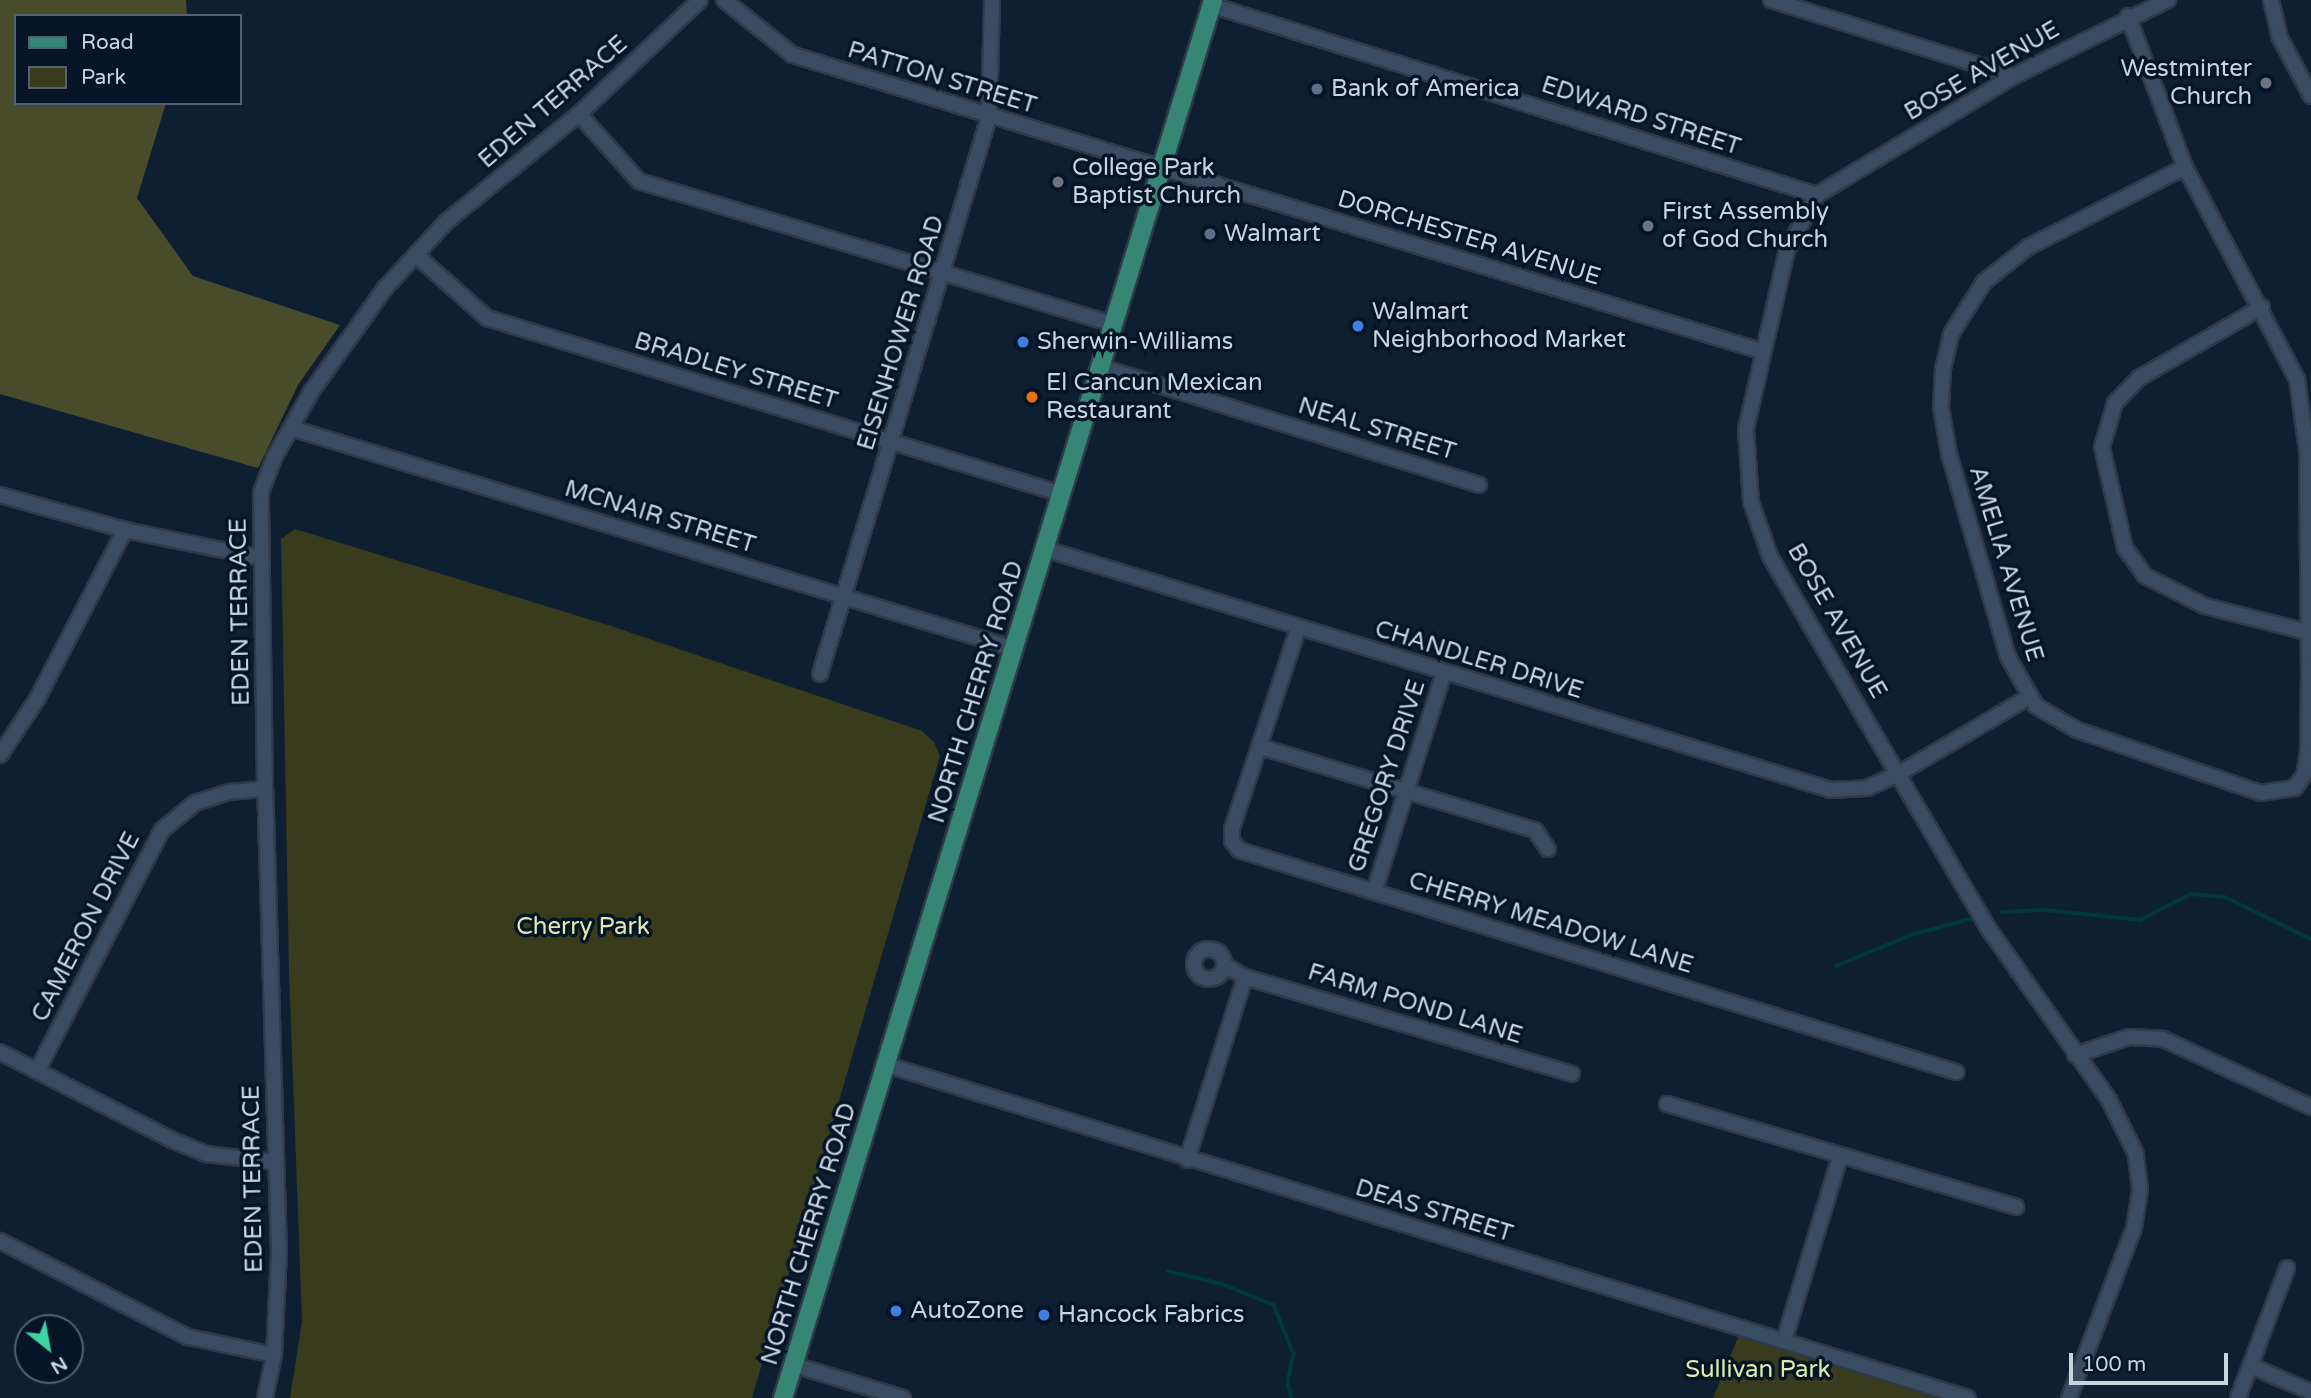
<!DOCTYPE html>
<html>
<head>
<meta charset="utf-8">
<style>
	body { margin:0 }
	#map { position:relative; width:2311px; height:1398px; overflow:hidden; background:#0d1f31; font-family:"Varela Round",sans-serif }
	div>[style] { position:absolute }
	.green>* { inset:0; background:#383b1c }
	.forest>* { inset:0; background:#494c2b }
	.stream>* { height:3.5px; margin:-1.75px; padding:0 1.75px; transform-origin:1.75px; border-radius:1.75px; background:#023839 }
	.roads { filter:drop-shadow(2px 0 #303948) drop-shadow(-2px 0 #303948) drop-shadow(0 2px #303948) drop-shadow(0 -2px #303948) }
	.minor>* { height:14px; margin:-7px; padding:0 7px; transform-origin:7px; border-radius:7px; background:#394c61 }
	.minor>.ring { margin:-7px; padding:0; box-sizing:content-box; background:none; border:14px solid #394c61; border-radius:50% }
	.major>* { height:18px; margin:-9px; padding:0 9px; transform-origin:9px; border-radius:9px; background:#358675 }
	.dots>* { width:19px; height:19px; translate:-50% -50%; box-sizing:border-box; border:4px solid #051527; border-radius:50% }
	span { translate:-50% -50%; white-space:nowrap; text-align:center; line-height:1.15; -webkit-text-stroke:7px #051527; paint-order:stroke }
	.poi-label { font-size:24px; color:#c8d4e0 }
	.right { translate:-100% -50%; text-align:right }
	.left { translate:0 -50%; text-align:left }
	.street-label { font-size:24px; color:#c8d4e0 }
	.park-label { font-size:24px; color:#e2eaab }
	.legend { position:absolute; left:14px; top:14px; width:228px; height:91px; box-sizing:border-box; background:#051527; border:2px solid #536171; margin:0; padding:9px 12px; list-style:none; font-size:21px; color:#c8d4e0 }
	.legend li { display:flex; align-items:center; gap:14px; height:35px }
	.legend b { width:35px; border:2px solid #536171 }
	.north { position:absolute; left:14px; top:1314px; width:70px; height:70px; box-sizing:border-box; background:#051527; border:2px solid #536171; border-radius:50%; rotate:149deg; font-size:19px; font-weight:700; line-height:28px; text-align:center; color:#c8d4e0 }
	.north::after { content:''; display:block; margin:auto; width:24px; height:32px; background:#3dd4a3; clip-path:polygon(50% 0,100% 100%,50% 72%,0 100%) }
	.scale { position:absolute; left:2069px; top:1353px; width:159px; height:32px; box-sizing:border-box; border:4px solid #c8d4e0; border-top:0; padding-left:9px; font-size:21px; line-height:24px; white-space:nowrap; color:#c8d4e0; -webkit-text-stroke:5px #051527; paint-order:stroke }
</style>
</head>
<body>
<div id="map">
	<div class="green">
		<i style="clip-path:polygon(295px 529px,611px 626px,922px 731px,934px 742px,940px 756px,752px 1398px,290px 1398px,302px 1321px,289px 972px,281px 539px)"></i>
		<i style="clip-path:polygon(1739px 1335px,1936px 1398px,1713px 1398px)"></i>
	</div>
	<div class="forest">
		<i style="clip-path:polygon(0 0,186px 0,187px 16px,16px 16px,16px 103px,166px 103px,137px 198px,193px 276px,340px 325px,298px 385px,258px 468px,0 394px)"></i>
	</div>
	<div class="stream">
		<i style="left:2002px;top:912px;width:43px;rotate:-2.7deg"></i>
		<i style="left:2045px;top:910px;width:96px;rotate:6deg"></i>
		<i style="left:2140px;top:920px;width:57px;rotate:-27deg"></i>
		<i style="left:2191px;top:894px;width:34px;rotate:5deg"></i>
		<i style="left:2225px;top:897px;width:96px;rotate:26deg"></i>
		<i style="left:1836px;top:966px;width:81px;rotate:-22.5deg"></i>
		<i style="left:1911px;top:935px;width:64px;rotate:-15.3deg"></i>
		<i style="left:1168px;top:1271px;width:56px;rotate:13.5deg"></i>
		<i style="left:1222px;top:1284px;width:56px;rotate:22deg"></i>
		<i style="left:1274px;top:1305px;width:53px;rotate:67.8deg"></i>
		<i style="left:1294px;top:1354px;width:29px;rotate:102deg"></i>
		<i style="left:1288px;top:1382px;width:16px;rotate:76deg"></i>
	</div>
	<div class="roads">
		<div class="minor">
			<i style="left:724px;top:0;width:88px;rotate:38.6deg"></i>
			<i style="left:793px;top:55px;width:1012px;rotate:17deg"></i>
			<i style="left:1771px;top:0;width:255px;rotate:17.4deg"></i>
			<i style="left:2271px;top:0;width:37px;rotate:77deg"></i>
			<i style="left:2279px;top:36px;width:68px;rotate:61.9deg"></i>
			<i style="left:1211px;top:5px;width:635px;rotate:17.41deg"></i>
			<i style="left:2128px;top:16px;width:161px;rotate:69.3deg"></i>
			<i style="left:2185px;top:167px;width:240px;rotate:62.2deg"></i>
			<i style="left:2297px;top:379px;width:73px;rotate:82.1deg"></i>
			<i style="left:2307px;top:451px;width:219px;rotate:89.5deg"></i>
			<i style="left:2309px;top:670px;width:81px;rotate:90.7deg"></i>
			<i style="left:2308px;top:751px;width:24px;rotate:99deg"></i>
			<i style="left:2304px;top:775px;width:16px;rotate:125deg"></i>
			<i style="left:2295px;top:788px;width:34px;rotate:172deg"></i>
			<i style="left:2261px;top:793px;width:194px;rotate:-161.1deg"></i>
			<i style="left:2077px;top:730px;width:48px;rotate:-149.7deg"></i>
			<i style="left:2036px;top:706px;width:56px;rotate:-119.7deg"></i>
			<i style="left:2008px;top:657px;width:211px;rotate:-106.2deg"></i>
			<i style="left:1949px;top:454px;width:48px;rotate:-99.7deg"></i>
			<i style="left:1941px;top:407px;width:38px;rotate:-87deg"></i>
			<i style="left:1943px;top:369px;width:36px;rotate:-77deg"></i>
			<i style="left:1951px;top:334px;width:62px;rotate:-57.6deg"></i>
			<i style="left:1984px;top:282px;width:56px;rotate:-38.5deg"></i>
			<i style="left:2028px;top:247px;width:176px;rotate:-27deg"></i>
			<i style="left:579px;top:114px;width:90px;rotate:48.2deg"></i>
			<i style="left:639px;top:181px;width:496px;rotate:16.8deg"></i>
			<i style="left:417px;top:256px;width:94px;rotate:41.5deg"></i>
			<i style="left:487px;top:318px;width:601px;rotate:17.02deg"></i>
			<i style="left:2262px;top:307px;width:142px;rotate:150deg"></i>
			<i style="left:2139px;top:378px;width:35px;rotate:134deg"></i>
			<i style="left:2115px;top:403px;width:46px;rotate:106.5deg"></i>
			<i style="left:2102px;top:447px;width:104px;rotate:77.2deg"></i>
			<i style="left:2125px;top:548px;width:34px;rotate:54deg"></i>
			<i style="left:2145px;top:576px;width:67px;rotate:26.6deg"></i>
			<i style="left:2205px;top:606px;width:109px;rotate:14.3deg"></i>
			<i style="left:1101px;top:367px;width:396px;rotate:17.3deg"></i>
			<i style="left:291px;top:428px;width:757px;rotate:16.97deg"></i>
			<i style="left:0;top:495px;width:130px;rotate:15.6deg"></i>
			<i style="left:125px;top:530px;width:139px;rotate:11.6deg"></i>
			<i style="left:1045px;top:549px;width:822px;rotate:17.05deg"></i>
			<i style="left:1831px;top:790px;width:36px;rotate:-3deg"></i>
			<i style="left:1867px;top:788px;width:36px;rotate:-24deg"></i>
			<i style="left:1900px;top:773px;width:150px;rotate:-30.5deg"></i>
			<i style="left:1298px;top:629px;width:210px;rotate:108.3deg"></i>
			<i style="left:1232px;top:828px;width:13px;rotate:90deg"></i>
			<i style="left:1232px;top:841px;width:11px;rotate:52deg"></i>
			<i style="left:1239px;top:850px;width:751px;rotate:17.2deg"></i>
			<i style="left:820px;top:674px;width:582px;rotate:-73.12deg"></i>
			<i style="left:989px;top:117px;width:117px;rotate:-88.5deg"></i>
			<i style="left:1261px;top:747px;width:286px;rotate:16.9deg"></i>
			<i style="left:1535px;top:830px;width:23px;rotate:56deg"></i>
			<i style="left:0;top:755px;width:67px;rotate:-56.5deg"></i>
			<i style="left:37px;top:699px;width:191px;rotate:-62.5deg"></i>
			<i style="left:1374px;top:892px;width:230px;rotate:-72.3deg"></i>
			<i class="ring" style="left:1194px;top:949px;width:16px;height:16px"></i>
			<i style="left:1224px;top:965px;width:24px;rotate:30deg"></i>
			<i style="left:1245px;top:977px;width:341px;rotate:16.5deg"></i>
			<i style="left:0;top:1052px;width:195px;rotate:27.1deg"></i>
			<i style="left:174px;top:1141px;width:35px;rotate:22deg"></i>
			<i style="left:206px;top:1154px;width:69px;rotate:6.6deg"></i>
			<i style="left:2075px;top:1055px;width:57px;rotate:-18.4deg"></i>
			<i style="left:2129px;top:1037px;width:34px;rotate:3deg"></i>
			<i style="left:2163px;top:1039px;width:163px;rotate:24.7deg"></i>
			<i style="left:887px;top:1065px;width:1131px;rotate:17.12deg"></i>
			<i style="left:37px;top:1071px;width:271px;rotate:-62.6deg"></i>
			<i style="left:162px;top:830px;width:43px;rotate:-39.3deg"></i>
			<i style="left:195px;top:803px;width:36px;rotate:-18deg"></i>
			<i style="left:229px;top:792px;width:36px;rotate:-5deg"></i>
			<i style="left:1667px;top:1104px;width:364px;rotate:16.4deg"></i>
			<i style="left:1187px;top:1160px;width:192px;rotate:-72.4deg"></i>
			<i style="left:0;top:1241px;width:211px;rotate:27.1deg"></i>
			<i style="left:188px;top:1337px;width:88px;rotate:11.8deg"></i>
			<i style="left:1784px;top:1341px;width:192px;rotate:-73.1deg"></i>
			<i style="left:794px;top:1365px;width:114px;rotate:16.8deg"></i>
			<i style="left:2251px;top:1366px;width:65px;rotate:23.4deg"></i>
			<i style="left:265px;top:1398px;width:44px;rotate:-78.2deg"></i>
			<i style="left:274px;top:1355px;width:102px;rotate:-87.2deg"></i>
			<i style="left:279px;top:1253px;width:464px;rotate:-91.7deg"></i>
			<i style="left:265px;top:789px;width:297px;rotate:-90.8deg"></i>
			<i style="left:261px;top:492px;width:36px;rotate:-69deg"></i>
			<i style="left:274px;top:458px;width:76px;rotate:-60.7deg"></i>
			<i style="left:311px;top:392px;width:129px;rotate:-54.5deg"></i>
			<i style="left:386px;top:287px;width:88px;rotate:-47.3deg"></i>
			<i style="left:446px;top:222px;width:171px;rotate:-39.1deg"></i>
			<i style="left:579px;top:114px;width:166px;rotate:-43.3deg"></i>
			<i style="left:2069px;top:1398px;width:182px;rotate:-69.1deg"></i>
			<i style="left:2134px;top:1228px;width:39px;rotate:-81deg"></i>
			<i style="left:2140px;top:1189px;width:35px;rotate:-97deg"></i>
			<i style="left:2136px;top:1154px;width:60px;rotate:-116.6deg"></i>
			<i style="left:2109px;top:1100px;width:210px;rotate:-125.1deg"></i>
			<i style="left:1988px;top:928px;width:431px;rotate:-120.4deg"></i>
			<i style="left:1770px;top:556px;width:57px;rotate:-109.4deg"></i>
			<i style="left:1751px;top:502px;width:73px;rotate:-93.9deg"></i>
			<i style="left:1746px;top:429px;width:184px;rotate:-77.1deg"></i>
			<i style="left:1787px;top:250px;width:63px;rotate:-61.4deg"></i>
			<i style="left:1817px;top:195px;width:230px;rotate:-31.1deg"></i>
			<i style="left:2014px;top:76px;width:172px;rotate:-26.3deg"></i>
			<i style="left:2238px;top:1398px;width:139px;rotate:-69.3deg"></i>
		</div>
		<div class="major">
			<i style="left:783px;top:1398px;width:1463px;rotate:-72.9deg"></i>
		</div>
	</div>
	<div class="dots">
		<i style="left:2266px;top:83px;background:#6b7280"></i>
		<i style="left:1317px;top:89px;background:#5c6f8a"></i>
		<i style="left:1058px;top:182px;background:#6b7280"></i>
		<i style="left:1648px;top:226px;background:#6b7280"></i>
		<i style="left:1210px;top:234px;background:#5c6f8a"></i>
		<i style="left:1358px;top:326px;background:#3f7fe0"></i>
		<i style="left:1023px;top:342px;background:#3f7fe0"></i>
		<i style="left:1032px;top:397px;background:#e8710a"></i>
		<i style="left:896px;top:1311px;background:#3f7fe0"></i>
		<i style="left:1044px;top:1315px;background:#3f7fe0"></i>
	</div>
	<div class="poi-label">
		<span class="right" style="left:2252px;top:83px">Westminter<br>Church</span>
		<span class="left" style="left:1331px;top:89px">Bank of America</span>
		<span class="left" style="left:1072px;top:182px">College Park<br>Baptist Church</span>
		<span class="left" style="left:1662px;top:226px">First Assembly<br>of God Church</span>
		<span class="left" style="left:1224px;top:234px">Walmart</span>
		<span class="left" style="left:1372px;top:326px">Walmart<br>Neighborhood Market</span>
		<span class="left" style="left:1037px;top:342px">Sherwin-Williams</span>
		<span class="left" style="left:1046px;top:397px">El Cancun Mexican<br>Restaurant</span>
		<span class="left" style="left:910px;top:1311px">AutoZone</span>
		<span class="left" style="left:1058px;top:1315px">Hancock Fabrics</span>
	</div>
	<div class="street-label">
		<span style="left:1982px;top:71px;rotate:-30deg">BOSE AVENUE</span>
		<span style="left:942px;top:78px;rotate:17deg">PATTON STREET</span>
		<span style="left:553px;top:102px;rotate:-41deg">EDEN TERRACE</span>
		<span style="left:1641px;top:116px;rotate:18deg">EDWARD STREET</span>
		<span style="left:1469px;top:238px;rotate:17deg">DORCHESTER AVENUE</span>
		<span style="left:901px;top:333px;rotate:-73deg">EISENHOWER ROAD</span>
		<span style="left:736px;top:371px;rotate:17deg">BRADLEY STREET</span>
		<span style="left:1377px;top:429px;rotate:17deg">NEAL STREET</span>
		<span style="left:660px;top:517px;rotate:17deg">MCNAIR STREET</span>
		<span style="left:2006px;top:564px;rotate:73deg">AMELIA AVENUE</span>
		<span style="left:240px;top:612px;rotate:-91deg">EDEN TERRACE</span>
		<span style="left:1837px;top:621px;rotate:60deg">BOSE AVENUE</span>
		<span style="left:1479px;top:660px;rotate:17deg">CHANDLER DRIVE</span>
		<span style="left:976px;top:692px;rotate:-73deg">NORTH CHERRY ROAD</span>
		<span style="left:1387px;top:776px;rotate:-72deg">GREGORY DRIVE</span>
		<span style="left:1551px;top:923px;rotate:17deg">CHERRY MEADOW LANE</span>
		<span style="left:86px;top:927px;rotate:-63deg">CAMERON DRIVE</span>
		<span style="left:1415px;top:1004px;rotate:17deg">FARM POND LANE</span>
		<span style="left:253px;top:1179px;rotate:-91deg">EDEN TERRACE</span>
		<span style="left:1434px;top:1211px;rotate:17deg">DEAS STREET</span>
		<span style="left:809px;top:1234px;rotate:-73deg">NORTH CHERRY ROAD</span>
	</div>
	<div class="park-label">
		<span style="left:583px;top:927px">Cherry Park</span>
		<span style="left:1758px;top:1370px">Sullivan Park</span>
	</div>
	<ul class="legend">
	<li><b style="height:9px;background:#358675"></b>Road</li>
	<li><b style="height:19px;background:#383b1c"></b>Park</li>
	</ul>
	<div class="north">N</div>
	<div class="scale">100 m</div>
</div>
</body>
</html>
